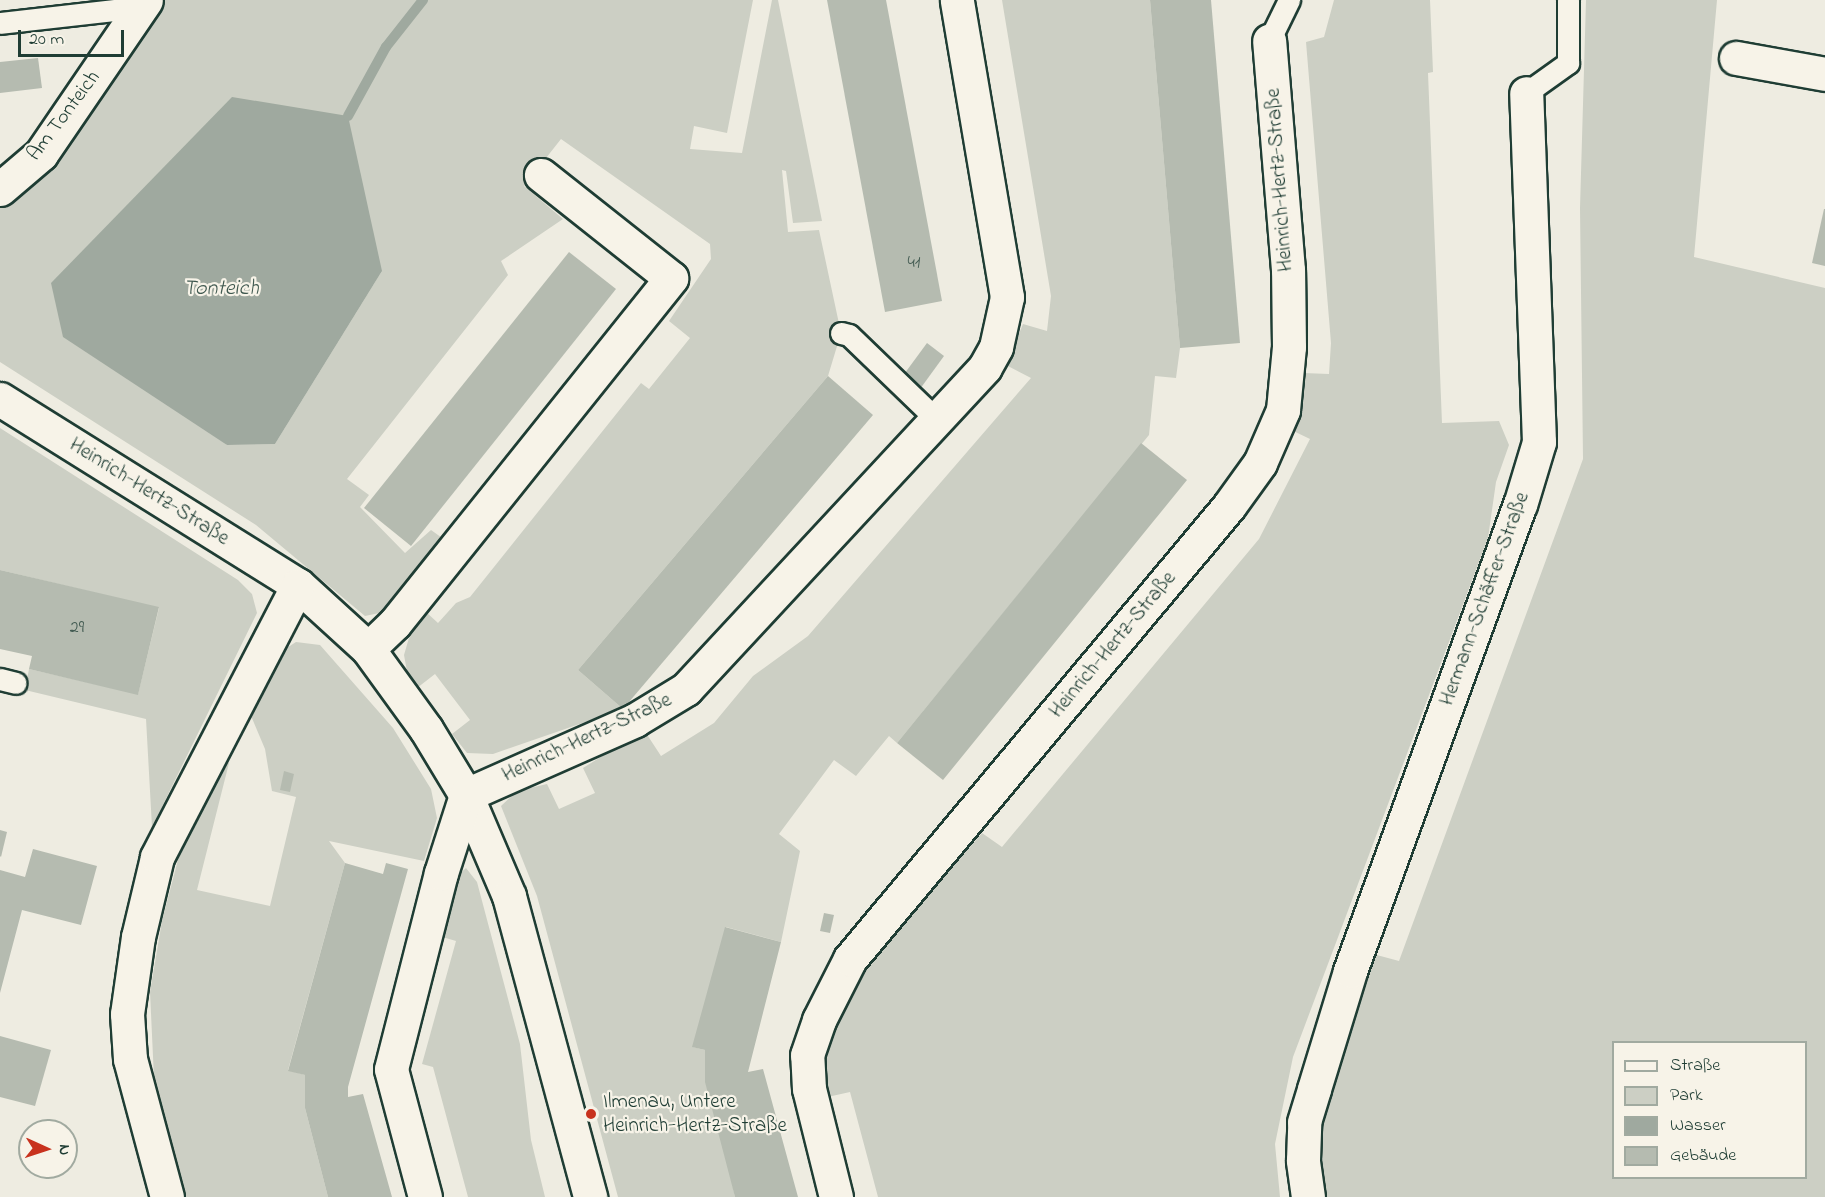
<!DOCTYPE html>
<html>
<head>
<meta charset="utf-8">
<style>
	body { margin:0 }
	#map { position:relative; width:1825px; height:1197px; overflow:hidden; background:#eeece1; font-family:"Indie Flower",sans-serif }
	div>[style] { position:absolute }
	.green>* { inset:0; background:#cccfc4 }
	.water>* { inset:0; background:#9fa99f }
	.stream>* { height:10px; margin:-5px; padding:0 5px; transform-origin:5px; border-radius:5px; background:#9fa99f }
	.building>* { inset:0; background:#b5bbb0 }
	.roads { filter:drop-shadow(2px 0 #1f3d34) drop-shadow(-2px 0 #1f3d34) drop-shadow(0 2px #1f3d34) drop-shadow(0 -2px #1f3d34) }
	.lane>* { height:21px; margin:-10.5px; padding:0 10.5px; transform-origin:10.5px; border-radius:10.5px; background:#f7f3e8 }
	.street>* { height:33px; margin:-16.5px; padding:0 16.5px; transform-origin:16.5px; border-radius:16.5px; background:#f7f3e8 }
	.dots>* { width:16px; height:16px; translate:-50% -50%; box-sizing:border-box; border:3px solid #f7f3e8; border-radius:50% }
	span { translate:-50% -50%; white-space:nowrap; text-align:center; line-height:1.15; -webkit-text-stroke:4.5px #f7f3e8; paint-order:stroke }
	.number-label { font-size:18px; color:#445c53 }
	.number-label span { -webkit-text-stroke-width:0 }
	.street-label { font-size:21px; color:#1f3d34 }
	.poi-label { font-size:21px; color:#1f3d34 }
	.left { translate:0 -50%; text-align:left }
	.water-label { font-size:22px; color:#3f584f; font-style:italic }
	.legend { position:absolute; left:1612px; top:1041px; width:195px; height:138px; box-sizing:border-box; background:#f7f3e8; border:2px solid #a1aaa0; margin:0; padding:8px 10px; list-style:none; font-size:18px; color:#1f3d34 }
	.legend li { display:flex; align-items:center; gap:12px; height:30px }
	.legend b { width:30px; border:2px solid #a1aaa0 }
	.north { position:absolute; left:18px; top:1119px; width:60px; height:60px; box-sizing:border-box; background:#f7f3e8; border:2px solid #a1aaa0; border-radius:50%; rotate:93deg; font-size:16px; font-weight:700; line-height:24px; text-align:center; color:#1f3d34 }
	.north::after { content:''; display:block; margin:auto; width:21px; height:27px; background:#c8321e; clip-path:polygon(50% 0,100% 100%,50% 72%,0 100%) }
	.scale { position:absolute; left:18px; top:30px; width:106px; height:27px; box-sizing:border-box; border:3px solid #1f3d34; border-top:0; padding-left:8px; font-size:18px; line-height:21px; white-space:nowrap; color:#1f3d34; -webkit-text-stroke:4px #f7f3e8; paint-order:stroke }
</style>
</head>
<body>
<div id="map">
	<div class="green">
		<i style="clip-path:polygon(evenodd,165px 0,753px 0,727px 133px,694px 126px,690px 149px,742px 153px,772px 0,778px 0,822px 221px,793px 223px,786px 171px,782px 170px,788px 232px,819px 230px,841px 333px,828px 376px,578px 670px,623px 709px,493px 754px,467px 753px,452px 734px,470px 720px,435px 674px,417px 688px,409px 682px,404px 655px,411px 631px,426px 612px,438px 623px,456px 603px,470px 597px,641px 383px,649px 389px,690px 338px,669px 321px,711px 259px,710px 244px,561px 139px,524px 186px,563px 219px,501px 261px,508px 275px,347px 479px,369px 495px,360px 507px,405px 553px,431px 530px,445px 540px,384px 612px,365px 616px,256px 525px,0 362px,0 205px,53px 160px,165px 0,382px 271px,275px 444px,226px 445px,382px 271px)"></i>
		<i style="clip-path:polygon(1002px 0,1150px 0,1180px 348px,1176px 378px,1155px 376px,1149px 435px,897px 743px,889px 736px,856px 776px,834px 760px,779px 834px,800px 851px,781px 942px,726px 927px,693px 1047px,705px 1050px,735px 1197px,618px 1197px,537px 896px,501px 806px,517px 791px,547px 784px,559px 809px,595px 793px,583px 768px,644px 730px,661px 756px,714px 723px,753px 676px,808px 636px,1031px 378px,1006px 365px,1023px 324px,1047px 331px,1051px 296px)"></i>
		<i style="clip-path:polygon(1334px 0,1430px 0,1433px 72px,1428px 73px,1442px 423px,1499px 421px,1509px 445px,1496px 482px,1488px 538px,1293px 1057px,1275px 1144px,1280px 1197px,878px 1197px,850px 1092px,823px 1098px,823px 1065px,836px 1021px,860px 973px,982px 833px,1002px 847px,1259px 539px,1310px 439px,1285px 427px,1303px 373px,1329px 374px,1331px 343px,1306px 42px,1324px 37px)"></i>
		<i style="clip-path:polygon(evenodd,1586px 0,1717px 0,1694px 257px,1825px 288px,1825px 1197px,1320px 1197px,1315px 1137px,1373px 954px,1399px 961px,1583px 459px,1580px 208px,1586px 0,1614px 1042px,1806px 1042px,1806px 1178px,1614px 1178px,1614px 1042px)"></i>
		<i style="clip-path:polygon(0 428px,238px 580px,252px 594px,257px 613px,152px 827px,146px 719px,25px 690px,29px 669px,138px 694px,159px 608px,0 570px)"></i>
		<i style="clip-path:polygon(296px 642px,320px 645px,393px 728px,431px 789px,437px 818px,424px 861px,329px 841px,345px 863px,288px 1070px,305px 1075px,305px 1108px,328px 1197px,182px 1197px,154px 1078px,150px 992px,162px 921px,180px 852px,218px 765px,229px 763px,197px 890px,270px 906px,296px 797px,272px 791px,265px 749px,249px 711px,282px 651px)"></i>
		<i style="clip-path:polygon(466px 868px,477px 882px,520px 1044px,531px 1140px,545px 1197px,468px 1197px,433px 1067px,422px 1064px,456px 941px,439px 936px,456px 877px)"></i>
	</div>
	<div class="water">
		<i style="clip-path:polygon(232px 97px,348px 116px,382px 271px,275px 444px,227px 445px,63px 337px,51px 283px)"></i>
	</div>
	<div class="stream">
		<i style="left:348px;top:116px;width:79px;rotate:-61.2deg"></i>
		<i style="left:386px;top:47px;width:60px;rotate:-51.8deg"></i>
	</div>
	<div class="building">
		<i style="clip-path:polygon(827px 0,886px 0,942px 301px,885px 312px)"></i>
		<i style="clip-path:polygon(1150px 0,1211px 0,1240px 343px,1180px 348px)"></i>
		<i style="clip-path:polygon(38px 58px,42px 88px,0 93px,0 62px)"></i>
		<i style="clip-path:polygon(1824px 209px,1825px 209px,1825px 266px,1812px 263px)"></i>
		<i style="clip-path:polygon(569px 252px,616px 289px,411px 546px,364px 508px)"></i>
		<i style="clip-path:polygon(927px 343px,944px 356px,920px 389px,902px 377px)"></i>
		<i style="clip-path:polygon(828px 376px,873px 415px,623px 709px,578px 670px)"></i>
		<i style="clip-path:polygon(1141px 443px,1187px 480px,943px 780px,897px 743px)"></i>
		<i style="clip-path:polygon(0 570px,159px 607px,138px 695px,29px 669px,32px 656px,0 649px)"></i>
		<i style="clip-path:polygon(284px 771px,294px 774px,290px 792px,280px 790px)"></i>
		<i style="clip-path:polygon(0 830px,7px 832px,1px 857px,0 856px)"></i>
		<i style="clip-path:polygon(33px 849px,97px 866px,81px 925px,22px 910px,0 993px,0 870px,25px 877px)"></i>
		<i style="clip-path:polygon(345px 863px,383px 874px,386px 863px,408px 869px,348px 1087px,348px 1097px,363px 1094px,392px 1197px,328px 1197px,305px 1108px,305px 1075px,288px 1071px)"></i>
		<i style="clip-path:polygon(824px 913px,834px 915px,830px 933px,820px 931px)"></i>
		<i style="clip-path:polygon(725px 927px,781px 942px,748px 1072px,763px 1069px,798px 1197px,735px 1197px,705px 1082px,705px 1050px,692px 1047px)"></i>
		<i style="clip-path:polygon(0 1036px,51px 1050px,35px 1106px,0 1097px)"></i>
	</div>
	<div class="roads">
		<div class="lane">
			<i style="left:0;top:23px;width:142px;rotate:-6.5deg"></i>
			<i style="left:1269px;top:41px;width:46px;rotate:-64deg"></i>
			<i style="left:1526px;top:93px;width:52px;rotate:-35.5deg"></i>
			<i style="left:1568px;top:63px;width:63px;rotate:-90deg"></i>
			<i style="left:841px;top:333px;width:8px;rotate:14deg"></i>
			<i style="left:849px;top:335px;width:121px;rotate:44deg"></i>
			<i style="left:0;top:679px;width:16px;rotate:14deg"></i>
		</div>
		<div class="street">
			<i style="left:1736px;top:58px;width:90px;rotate:10.2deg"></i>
			<i style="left:0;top:189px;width:54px;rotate:-40.5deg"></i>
			<i style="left:41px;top:154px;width:186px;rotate:-55.7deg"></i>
			<i style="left:0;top:399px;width:351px;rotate:32deg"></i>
			<i style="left:298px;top:585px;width:95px;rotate:42.4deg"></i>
			<i style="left:368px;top:649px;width:99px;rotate:54.1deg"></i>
			<i style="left:426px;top:729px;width:77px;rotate:58.8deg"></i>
			<i style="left:466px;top:795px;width:110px;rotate:66.9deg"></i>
			<i style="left:509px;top:896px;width:312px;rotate:74.9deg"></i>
			<i style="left:368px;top:649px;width:37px;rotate:-44deg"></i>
			<i style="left:395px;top:623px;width:442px;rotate:-51.3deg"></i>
			<i style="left:671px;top:278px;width:166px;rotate:-141.6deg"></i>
			<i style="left:167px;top:1197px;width:143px;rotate:-105deg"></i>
			<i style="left:130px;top:1059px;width:45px;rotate:-93.8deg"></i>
			<i style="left:127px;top:1014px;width:78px;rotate:-81.9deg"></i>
			<i style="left:138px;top:937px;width:82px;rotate:-76.6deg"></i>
			<i style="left:157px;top:857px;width:306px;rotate:-62.6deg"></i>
			<i style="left:425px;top:1197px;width:132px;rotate:-104.9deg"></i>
			<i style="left:391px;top:1069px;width:202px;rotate:-75.7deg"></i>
			<i style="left:441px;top:873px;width:82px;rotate:-72.2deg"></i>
			<i style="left:466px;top:795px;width:185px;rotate:-23.9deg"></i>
			<i style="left:635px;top:720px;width:60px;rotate:-31.3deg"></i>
			<i style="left:686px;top:689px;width:439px;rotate:-47.1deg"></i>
			<i style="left:985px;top:367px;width:23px;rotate:-61deg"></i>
			<i style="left:996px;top:347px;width:51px;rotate:-77.6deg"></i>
			<i style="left:1007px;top:297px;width:301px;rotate:-99.6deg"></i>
			<i style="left:836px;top:1197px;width:111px;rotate:-104deg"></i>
			<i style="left:809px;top:1089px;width:34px;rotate:-93deg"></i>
			<i style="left:807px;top:1055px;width:37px;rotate:-71deg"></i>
			<i style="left:819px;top:1020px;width:68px;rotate:-63.1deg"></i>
			<i style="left:850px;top:959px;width:591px;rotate:-50.08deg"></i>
			<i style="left:1229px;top:506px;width:53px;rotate:-54.2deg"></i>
			<i style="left:1260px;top:463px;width:58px;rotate:-66.5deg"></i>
			<i style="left:1283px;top:410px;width:63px;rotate:-84.6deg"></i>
			<i style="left:1289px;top:347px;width:77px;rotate:-90.7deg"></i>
			<i style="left:1288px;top:270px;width:230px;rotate:-94.7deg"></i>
			<i style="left:1308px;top:1197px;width:37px;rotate:-98deg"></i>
			<i style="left:1303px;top:1160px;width:38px;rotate:-88deg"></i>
			<i style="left:1304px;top:1122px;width:34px;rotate:-73deg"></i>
			<i style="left:1314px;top:1089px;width:123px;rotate:-73deg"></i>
			<i style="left:1350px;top:971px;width:496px;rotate:-70deg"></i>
			<i style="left:1520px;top:505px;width:66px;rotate:-73.2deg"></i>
			<i style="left:1539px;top:442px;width:349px;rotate:-92.1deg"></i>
		</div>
	</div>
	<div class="dots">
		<i style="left:591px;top:1114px;background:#c8321e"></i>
	</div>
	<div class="number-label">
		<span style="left:914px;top:263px">41</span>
		<span style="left:77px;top:628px">29</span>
	</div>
	<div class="street-label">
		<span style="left:64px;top:116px;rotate:-53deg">Am Tonteich</span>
		<span style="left:1280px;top:180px;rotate:-94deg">Heinrich-Hertz-Straße</span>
		<span style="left:149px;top:492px;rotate:32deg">Heinrich-Hertz-Straße</span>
		<span style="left:1485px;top:599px;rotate:-70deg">Hermann-Schäffer-Straße</span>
		<span style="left:1113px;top:645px;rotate:-50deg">Heinrich-Hertz-Straße</span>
		<span style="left:587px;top:738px;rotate:-25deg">Heinrich-Hertz-Straße</span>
	</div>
	<div class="poi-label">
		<span class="left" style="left:603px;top:1114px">Ilmenau, Untere<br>Heinrich-Hertz-Straße</span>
	</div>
	<div class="water-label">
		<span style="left:221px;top:290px">Tonteich</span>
	</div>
	<ul class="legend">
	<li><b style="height:8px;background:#f7f3e8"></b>Straße</li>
	<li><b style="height:16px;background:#cccfc4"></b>Park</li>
	<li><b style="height:16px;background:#9fa99f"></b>Wasser</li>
	<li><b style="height:16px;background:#b5bbb0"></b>Gebäude</li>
	</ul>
	<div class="north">N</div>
	<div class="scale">20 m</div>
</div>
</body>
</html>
